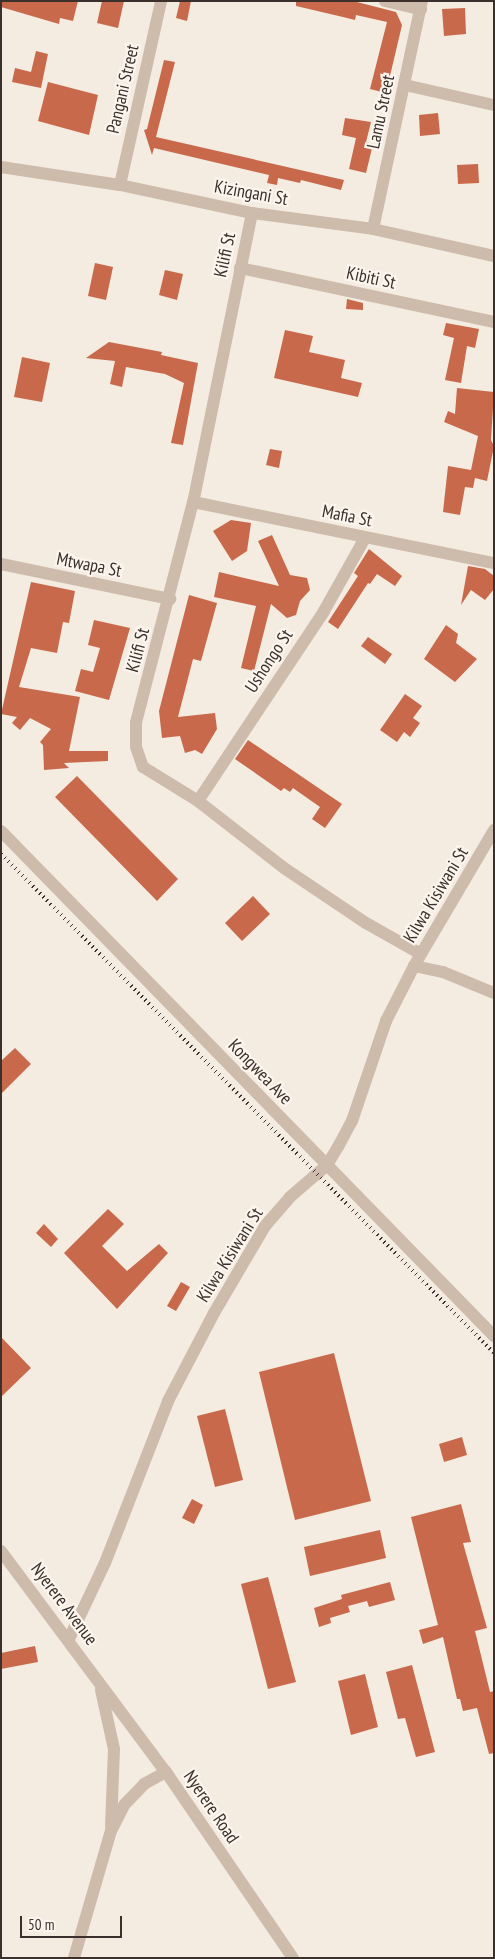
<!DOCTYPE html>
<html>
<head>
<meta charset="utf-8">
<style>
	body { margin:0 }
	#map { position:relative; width:495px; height:1959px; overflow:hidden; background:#f4ebe1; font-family:"PT Sans Narrow",sans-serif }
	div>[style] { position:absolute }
	.building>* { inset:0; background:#c8694b }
	.minor>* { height:12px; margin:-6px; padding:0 6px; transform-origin:6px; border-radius:6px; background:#cdbbac }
	.rail>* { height:4px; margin-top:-2px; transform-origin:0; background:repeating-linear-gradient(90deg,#3b302b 0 1px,transparent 0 5px) }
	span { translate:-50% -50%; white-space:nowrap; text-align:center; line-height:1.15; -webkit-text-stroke:4.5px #fbf5ee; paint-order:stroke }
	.street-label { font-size:18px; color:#3b302b }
	.frame { position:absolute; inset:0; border:2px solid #3b302b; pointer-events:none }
	.scale { position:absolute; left:20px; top:1916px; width:102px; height:22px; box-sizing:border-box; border:2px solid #3b302b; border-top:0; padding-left:6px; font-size:15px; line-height:18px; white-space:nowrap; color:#3b302b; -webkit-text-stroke:4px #fbf5ee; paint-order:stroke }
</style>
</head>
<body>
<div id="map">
	<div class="building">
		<i style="clip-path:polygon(1px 1px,78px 1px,73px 21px,60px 18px,59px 24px,1px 7px)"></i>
		<i style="clip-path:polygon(102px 1px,124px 1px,118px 28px,97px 23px)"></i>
		<i style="clip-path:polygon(180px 1px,191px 1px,187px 21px,176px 18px)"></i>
		<i style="clip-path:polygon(296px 1px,353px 1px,396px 12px,402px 25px,386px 93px,370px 89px,387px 22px,356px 15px,355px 20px,343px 17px,296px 6px)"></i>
		<i style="clip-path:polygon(465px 8px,466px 34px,444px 36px,442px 9px)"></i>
		<i style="clip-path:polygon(36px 51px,48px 54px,41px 88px,12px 82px,15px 68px,31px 72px)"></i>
		<i style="clip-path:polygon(164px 60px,175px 62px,156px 137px,344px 180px,341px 190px,301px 180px,300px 183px,278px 178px,277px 185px,267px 183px,269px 175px,154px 148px,152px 155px,144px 130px,147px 129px)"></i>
		<i style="clip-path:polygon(48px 82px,98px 95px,89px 135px,38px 121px)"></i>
		<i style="clip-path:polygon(438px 113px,440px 134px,420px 136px,419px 115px)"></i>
		<i style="clip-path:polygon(345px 118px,371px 122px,366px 142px,373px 144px,366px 173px,349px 169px,356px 138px,342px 135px)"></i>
		<i style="clip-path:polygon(478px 164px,479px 183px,458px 184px,457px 165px)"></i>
		<i style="clip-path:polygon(95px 263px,113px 267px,106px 300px,88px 296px)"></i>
		<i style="clip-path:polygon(165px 270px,183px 274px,177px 300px,159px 295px)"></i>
		<i style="clip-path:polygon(347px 299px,363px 303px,363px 310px,346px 309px)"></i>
		<i style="clip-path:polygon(446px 323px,479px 329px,475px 348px,467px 346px,461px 383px,445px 380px,454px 338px,443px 335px)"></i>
		<i style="clip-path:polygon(285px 330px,313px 336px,309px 352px,345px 360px,341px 378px,362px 383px,358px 397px,274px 378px)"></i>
		<i style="clip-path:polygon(109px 342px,162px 352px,161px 355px,198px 363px,183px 445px,171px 443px,184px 383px,165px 374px,126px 367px,122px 387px,110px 384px,115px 361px,86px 358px)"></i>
		<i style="clip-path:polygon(22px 357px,50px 363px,42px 402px,14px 397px)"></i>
		<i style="clip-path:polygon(457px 388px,494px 392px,491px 440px,494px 446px,487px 481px,475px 478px,473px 488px,465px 487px,460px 515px,443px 512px,448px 466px,471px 470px,478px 436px,444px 422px,448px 411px,455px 414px)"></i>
		<i style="clip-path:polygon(270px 449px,282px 451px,279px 468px,266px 465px)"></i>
		<i style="clip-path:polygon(231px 520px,251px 523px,247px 551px,232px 561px,213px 531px)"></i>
		<i style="clip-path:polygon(272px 535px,290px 575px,307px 578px,310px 590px,300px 601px,296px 615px,287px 618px,271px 604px,254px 671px,241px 668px,256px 606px,214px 597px,219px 572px,279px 586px,258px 541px)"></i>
		<i style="clip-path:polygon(369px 549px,402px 576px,395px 586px,377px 574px,370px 584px,368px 583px,338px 629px,328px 622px,358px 576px,354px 573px)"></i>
		<i style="clip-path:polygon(468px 566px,485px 569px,494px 576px,494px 589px,485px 600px,471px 590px,461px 605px)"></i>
		<i style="clip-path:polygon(31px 582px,75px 591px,69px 623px,63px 622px,57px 653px,31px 648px,19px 687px,80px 697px,69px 751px,108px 751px,108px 761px,64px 763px,69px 768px,44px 770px,43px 745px,40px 742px,51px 729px,30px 718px,20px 730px,12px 723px,17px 717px,1px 714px)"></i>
		<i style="clip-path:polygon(189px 595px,217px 603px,201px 661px,193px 659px,178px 717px,215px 713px,217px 729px,202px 754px,195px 750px,185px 753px,180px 736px,162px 738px,159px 711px)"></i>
		<i style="clip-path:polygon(94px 620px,130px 628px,109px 700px,75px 691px,81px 669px,93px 672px,100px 648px,88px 645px)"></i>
		<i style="clip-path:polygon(446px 625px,458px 634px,456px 643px,477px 659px,455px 682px,424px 659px)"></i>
		<i style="clip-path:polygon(368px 637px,392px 654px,385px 664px,361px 646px)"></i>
		<i style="clip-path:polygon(405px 694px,422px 706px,413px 718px,420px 723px,410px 737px,404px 732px,397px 742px,380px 730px)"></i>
		<i style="clip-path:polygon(248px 740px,342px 804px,325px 828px,312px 819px,320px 807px,293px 788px,290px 792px,284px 788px,281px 791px,235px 759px)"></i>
		<i style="clip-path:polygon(77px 776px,178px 879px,157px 901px,55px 797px)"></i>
		<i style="clip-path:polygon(253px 896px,270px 914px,242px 941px,225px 923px)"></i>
		<i style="clip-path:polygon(15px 1048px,31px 1064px,1px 1094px,1px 1061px)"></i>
		<i style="clip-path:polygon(108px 1209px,124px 1224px,102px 1246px,127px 1271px,159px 1244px,168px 1253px,117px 1309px,64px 1253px)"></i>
		<i style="clip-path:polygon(44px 1224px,58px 1239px,51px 1247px,36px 1233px)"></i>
		<i style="clip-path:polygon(181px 1282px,190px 1287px,176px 1311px,167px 1306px)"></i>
		<i style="clip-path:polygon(1px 1337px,31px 1368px,1px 1397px)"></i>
		<i style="clip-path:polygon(334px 1353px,371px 1501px,295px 1520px,259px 1372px)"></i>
		<i style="clip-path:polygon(225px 1409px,243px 1480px,215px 1487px,197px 1416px)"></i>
		<i style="clip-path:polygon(462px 1437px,467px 1455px,444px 1462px,439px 1444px)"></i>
		<i style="clip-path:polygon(192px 1499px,203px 1505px,194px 1524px,182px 1518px)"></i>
		<i style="clip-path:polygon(461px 1504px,471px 1542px,463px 1543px,487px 1628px,475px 1631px,490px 1692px,494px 1691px,494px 1753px,489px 1754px,477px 1708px,463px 1711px,460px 1699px,457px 1699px,443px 1637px,423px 1644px,419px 1630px,438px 1625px,411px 1517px)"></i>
		<i style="clip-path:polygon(380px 1530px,386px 1558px,310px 1576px,304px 1547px)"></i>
		<i style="clip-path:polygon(268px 1577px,296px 1682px,268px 1689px,241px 1584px)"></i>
		<i style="clip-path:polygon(390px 1582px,395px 1600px,369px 1607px,367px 1601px,348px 1606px,350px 1612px,330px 1618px,331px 1623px,319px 1627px,314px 1608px,342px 1599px,341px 1595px)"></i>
		<i style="clip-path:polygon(35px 1646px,38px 1662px,1px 1669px,1px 1653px)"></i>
		<i style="clip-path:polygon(412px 1665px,435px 1752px,416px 1757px,405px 1718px,398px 1719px,386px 1672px)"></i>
		<i style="clip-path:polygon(365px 1674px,378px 1727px,351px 1735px,338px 1681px)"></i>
	</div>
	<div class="minor">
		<i style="left:385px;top:1px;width:37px;rotate:13deg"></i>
		<i style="left:405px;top:85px;width:91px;rotate:12.7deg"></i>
		<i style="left:1px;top:167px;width:120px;rotate:8.6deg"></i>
		<i style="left:120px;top:185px;width:135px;rotate:12deg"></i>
		<i style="left:252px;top:213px;width:122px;rotate:7.5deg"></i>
		<i style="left:373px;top:229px;width:124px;rotate:12.6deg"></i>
		<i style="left:120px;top:185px;width:189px;rotate:-77.4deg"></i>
		<i style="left:252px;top:213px;width:295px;rotate:101.5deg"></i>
		<i style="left:193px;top:502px;width:228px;rotate:104.5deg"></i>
		<i style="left:136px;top:723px;width:24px;rotate:90deg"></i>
		<i style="left:136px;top:747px;width:21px;rotate:71deg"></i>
		<i style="left:143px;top:767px;width:65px;rotate:31.7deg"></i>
		<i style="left:198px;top:801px;width:109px;rotate:37.9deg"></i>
		<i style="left:284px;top:868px;width:99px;rotate:33.9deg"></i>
		<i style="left:366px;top:923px;width:63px;rotate:29.4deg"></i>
		<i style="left:373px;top:229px;width:233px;rotate:-77.9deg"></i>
		<i style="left:240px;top:268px;width:260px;rotate:12deg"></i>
		<i style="left:193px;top:502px;width:307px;rotate:11.5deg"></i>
		<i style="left:1px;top:564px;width:173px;rotate:11.7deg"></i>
		<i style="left:198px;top:801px;width:228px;rotate:-56.4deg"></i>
		<i style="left:324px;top:611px;width:84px;rotate:-60.7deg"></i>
		<i style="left:1px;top:831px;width:706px;rotate:45.69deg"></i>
		<i style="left:414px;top:966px;width:30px;rotate:12deg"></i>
		<i style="left:443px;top:972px;width:55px;rotate:22.4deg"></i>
		<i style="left:1px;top:1551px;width:276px;rotate:53.3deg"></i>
		<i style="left:166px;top:1772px;width:225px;rotate:55.7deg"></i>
		<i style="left:69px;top:1639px;width:84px;rotate:-64.7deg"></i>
		<i style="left:105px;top:1563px;width:174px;rotate:-68.7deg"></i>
		<i style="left:168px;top:1401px;width:99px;rotate:-62.4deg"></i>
		<i style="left:214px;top:1313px;width:101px;rotate:-59.6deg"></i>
		<i style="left:265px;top:1226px;width:38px;rotate:-49deg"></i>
		<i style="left:290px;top:1197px;width:49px;rotate:-40.9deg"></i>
		<i style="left:327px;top:1165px;width:21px;rotate:-59deg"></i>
		<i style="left:338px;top:1147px;width:30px;rotate:-62deg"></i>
		<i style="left:352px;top:1121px;width:106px;rotate:-71.2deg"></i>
		<i style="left:386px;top:1021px;width:62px;rotate:-63deg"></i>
		<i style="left:414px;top:966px;width:158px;rotate:-59.5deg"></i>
		<i style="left:101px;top:1690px;width:60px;rotate:77.6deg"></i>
		<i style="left:114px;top:1749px;width:77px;rotate:92.2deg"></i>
		<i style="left:74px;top:1958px;width:132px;rotate:-73.8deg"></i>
		<i style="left:111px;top:1831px;width:30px;rotate:-63deg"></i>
		<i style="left:125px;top:1804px;width:28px;rotate:-46deg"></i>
		<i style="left:144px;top:1784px;width:25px;rotate:-29deg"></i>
	</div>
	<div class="rail">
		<i style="left:1px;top:854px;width:701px;rotate:45.35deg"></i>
	</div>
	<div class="street-label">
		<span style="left:123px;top:89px;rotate:-77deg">Pangani Street</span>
		<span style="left:381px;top:112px;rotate:-78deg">Lamu Street</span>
		<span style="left:251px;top:193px;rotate:10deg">Kizingani St</span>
		<span style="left:225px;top:255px;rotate:-78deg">Kilifi St</span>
		<span style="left:371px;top:278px;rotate:12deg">Kibiti St</span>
		<span style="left:347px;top:516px;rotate:11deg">Mafia St</span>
		<span style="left:89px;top:565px;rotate:11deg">Mtwapa St</span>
		<span style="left:138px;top:650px;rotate:-75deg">Kilifi St</span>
		<span style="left:269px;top:661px;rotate:-57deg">Ushongo St</span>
		<span style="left:436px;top:895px;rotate:-59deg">Kilwa Kisiwani St</span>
		<span style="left:260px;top:1072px;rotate:46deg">Kongwea Ave</span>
		<span style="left:230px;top:1255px;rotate:-58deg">Kilwa Kisiwani St</span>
		<span style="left:64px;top:1604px;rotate:53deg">Nyerere Avenue</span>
		<span style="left:211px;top:1807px;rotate:56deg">Nyerere Road</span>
	</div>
	<div class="frame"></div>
	<div class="scale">50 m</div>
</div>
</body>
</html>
